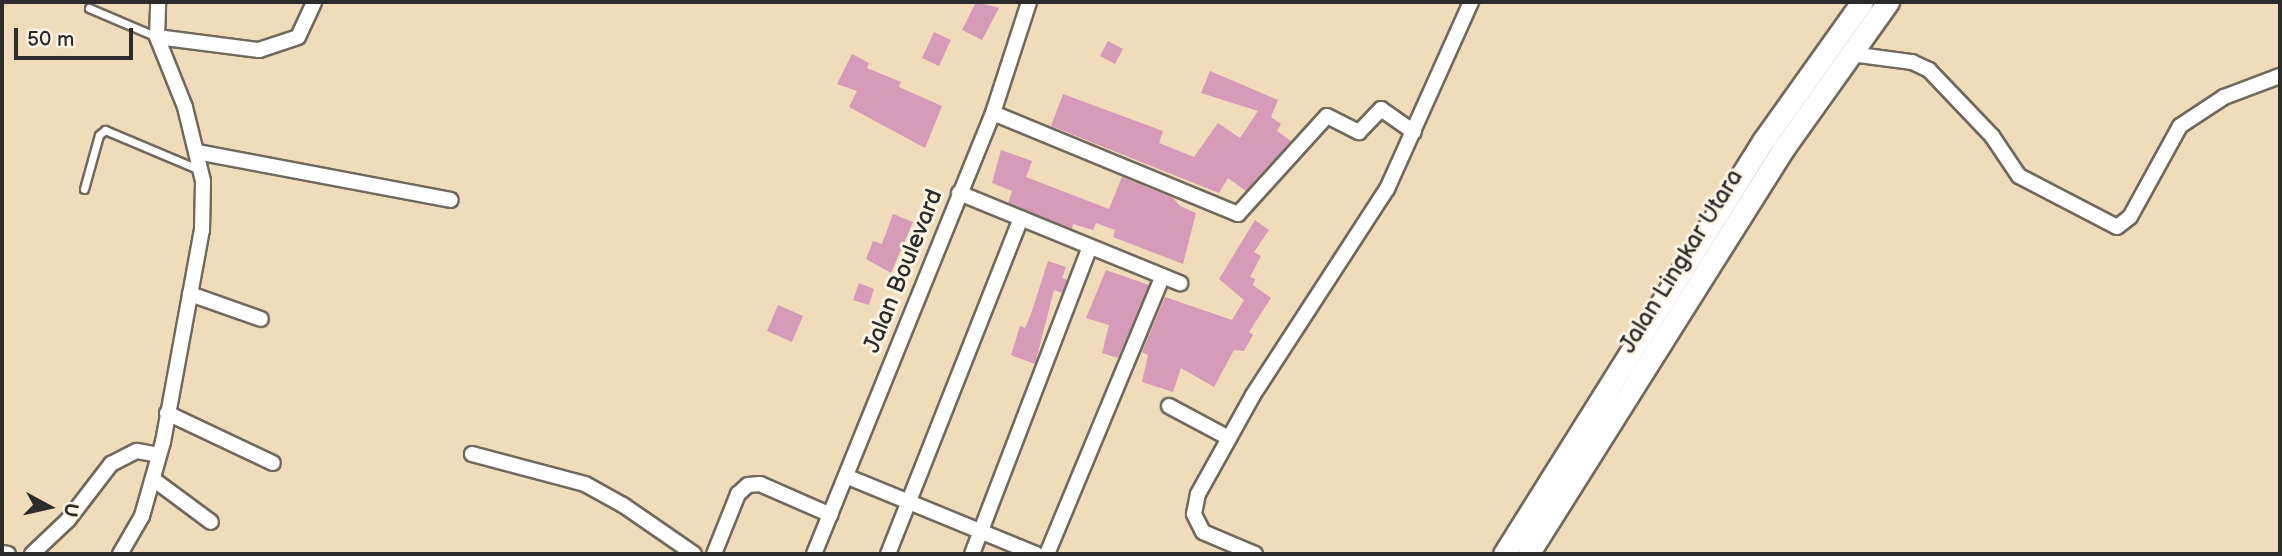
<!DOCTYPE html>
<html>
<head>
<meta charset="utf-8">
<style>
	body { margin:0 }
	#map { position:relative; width:2282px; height:556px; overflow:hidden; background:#f0dcbb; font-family:"Balsamiq Sans",sans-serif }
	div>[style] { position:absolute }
	.building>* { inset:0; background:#d59bb9 }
	.roads { filter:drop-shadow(2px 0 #70695d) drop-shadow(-2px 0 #70695d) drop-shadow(0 2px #70695d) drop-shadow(0 -2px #70695d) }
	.service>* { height:7px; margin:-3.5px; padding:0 3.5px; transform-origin:3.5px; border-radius:3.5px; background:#fff }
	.minor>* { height:14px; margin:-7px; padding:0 7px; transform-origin:7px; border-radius:7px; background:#fff }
	.primary>* { height:21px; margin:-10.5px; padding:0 10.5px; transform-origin:10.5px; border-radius:10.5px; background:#fff }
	span { translate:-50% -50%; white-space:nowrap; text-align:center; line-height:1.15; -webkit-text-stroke:6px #fcf5e5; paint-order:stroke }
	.street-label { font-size:24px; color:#2b2b2b }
	.frame { position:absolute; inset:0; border:4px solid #2b2b2b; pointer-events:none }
	.north { position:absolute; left:14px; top:472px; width:70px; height:70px; -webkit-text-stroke:5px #fcf5e5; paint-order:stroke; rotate:98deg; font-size:19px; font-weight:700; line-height:28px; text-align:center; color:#2b2b2b }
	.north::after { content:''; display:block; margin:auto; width:24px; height:32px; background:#2b2b2b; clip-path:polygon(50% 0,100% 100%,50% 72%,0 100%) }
	.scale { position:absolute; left:14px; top:28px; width:119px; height:32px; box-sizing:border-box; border:4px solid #2b2b2b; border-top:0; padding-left:9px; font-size:21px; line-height:24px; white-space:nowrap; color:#2b2b2b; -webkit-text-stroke:5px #fcf5e5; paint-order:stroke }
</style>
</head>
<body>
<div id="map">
	<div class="building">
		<i style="clip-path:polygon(976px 2px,999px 8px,982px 40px,962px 30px)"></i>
		<i style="clip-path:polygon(934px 32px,951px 40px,939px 66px,922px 58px)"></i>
		<i style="clip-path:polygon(1108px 41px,1123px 49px,1115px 64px,1100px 56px)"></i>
		<i style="clip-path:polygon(852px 54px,869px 63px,867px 68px,901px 82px,899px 87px,942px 106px,925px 148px,849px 107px,857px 91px,837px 84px)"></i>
		<i style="clip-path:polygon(1210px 71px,1278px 100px,1271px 117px,1281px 124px,1277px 131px,1291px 141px,1246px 191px,1228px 178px,1219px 193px,1051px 126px,1063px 94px,1163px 131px,1159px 143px,1194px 157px,1218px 123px,1240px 138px,1258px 111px,1201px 93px)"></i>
		<i style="clip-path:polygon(1001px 150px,1032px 161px,1026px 177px,1109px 209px,1122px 177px,1173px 198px,1180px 206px,1196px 213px,1183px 264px,1113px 237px,1115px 230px,1096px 223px,1093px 230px,1073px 224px,1072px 229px,1008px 203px,1012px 191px,992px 183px)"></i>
		<i style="clip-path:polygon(893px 214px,913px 222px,891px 273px,866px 259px,873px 241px,882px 244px)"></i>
		<i style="clip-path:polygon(1255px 220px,1269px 230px,1254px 252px,1261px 256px,1250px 277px,1255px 279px,1253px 285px,1271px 298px,1249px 332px,1253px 335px,1244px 351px,1234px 350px,1214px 387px,1181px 368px,1173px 392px,1142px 382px,1148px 355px,1142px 352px,1165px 297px,1232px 320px,1244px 300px,1219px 279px)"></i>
		<i style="clip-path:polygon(1048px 261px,1066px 267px,1062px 278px,1067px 280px,1062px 293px,1054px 290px,1035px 364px,1011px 355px,1020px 326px,1025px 328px,1031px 314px)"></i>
		<i style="clip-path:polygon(1106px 270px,1149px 285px,1118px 358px,1102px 353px,1109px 325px,1086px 318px)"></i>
		<i style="clip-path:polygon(859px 283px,874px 289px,869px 305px,853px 300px)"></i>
		<i style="clip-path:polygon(778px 305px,803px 316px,792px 342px,767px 331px)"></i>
	</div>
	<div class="roads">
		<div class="service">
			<i style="left:89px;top:8px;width:74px;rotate:23.1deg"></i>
			<i style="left:84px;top:189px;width:56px;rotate:-74.5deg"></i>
			<i style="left:99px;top:135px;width:8px;rotate:-40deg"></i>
			<i style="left:105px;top:130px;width:103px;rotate:22.8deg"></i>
		</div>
		<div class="minor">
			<i style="left:157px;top:37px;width:103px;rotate:7.3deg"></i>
			<i style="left:259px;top:50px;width:41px;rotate:-18.4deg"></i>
			<i style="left:298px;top:37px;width:38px;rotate:-65deg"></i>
			<i style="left:1851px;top:54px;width:62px;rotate:7.5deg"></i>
			<i style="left:1912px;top:62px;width:19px;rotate:25deg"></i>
			<i style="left:1929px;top:70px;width:91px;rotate:46.3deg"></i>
			<i style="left:1992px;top:136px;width:48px;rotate:56deg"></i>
			<i style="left:2019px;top:176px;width:110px;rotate:27.5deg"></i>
			<i style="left:2117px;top:227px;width:16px;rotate:-38deg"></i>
			<i style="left:2130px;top:217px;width:104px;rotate:-61.2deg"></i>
			<i style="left:2180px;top:126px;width:53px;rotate:-33.4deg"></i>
			<i style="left:2224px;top:97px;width:60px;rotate:-20.6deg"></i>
			<i style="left:993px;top:113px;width:265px;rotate:22.4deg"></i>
			<i style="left:1238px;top:214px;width:132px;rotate:-47.8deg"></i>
			<i style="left:1327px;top:116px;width:36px;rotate:27deg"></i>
			<i style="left:1359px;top:132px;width:32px;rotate:-46deg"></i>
			<i style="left:1381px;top:109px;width:40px;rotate:34.9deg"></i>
			<i style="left:197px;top:152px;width:258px;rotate:10.7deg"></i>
			<i style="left:959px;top:193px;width:239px;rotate:22.2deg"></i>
			<i style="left:190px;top:294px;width:75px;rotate:19.4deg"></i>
			<i style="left:1169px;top:406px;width:68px;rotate:28.1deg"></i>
			<i style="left:167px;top:413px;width:117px;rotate:25.3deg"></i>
			<i style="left:472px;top:454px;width:117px;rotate:14.9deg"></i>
			<i style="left:585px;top:484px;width:43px;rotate:28.9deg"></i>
			<i style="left:623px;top:505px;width:86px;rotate:34.6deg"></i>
			<i style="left:848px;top:477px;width:203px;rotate:22.3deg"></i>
			<i style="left:153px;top:479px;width:72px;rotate:36.6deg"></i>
			<i style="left:2px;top:553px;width:6px;rotate:9deg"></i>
			<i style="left:32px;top:554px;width:50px;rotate:-43.4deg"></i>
			<i style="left:68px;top:520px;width:71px;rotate:-52.5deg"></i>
			<i style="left:111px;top:464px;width:29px;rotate:-27deg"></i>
			<i style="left:137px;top:451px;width:22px;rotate:10deg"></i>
			<i style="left:120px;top:554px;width:44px;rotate:-59.9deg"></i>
			<i style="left:142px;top:516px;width:77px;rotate:-74.2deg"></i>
			<i style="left:163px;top:442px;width:216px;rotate:-79.6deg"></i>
			<i style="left:202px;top:230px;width:49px;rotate:-88.8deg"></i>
			<i style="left:203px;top:181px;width:76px;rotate:-103.7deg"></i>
			<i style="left:185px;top:107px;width:75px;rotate:-111.8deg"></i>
			<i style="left:157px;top:37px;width:35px;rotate:-88deg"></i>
			<i style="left:714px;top:554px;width:65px;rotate:-68.2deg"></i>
			<i style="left:738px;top:494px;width:13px;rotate:-42deg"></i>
			<i style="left:748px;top:485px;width:12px;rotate:-5deg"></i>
			<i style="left:760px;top:484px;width:77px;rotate:23.6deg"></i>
			<i style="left:814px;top:554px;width:476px;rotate:-67.9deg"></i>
			<i style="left:993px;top:113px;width:117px;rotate:-72deg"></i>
			<i style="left:888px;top:554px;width:361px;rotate:-68.4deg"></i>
			<i style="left:972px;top:554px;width:329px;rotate:-69deg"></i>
			<i style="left:1047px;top:554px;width:301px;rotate:-67.4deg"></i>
			<i style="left:1255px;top:554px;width:56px;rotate:-157.1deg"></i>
			<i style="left:1203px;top:532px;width:20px;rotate:-117deg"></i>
			<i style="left:1194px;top:514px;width:20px;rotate:-79deg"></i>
			<i style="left:1198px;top:494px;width:113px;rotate:-60.9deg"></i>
			<i style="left:1253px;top:395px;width:246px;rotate:-57deg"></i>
			<i style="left:1387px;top:189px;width:205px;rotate:-65.8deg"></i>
		</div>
		<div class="primary">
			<i style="left:1504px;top:554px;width:487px;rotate:-57.9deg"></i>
			<i style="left:1763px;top:141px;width:171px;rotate:-54.5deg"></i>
			<i style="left:1528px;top:554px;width:479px;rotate:-57.8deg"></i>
			<i style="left:1783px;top:149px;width:181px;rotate:-54.5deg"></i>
		</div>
	</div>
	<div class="street-label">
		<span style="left:1681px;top:261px;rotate:-58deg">Jalan Lingkar Utara</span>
		<span style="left:903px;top:271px;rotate:-68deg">Jalan Boulevard</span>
	</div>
	<div class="frame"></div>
	<div class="north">U</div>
	<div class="scale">50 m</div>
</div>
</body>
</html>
